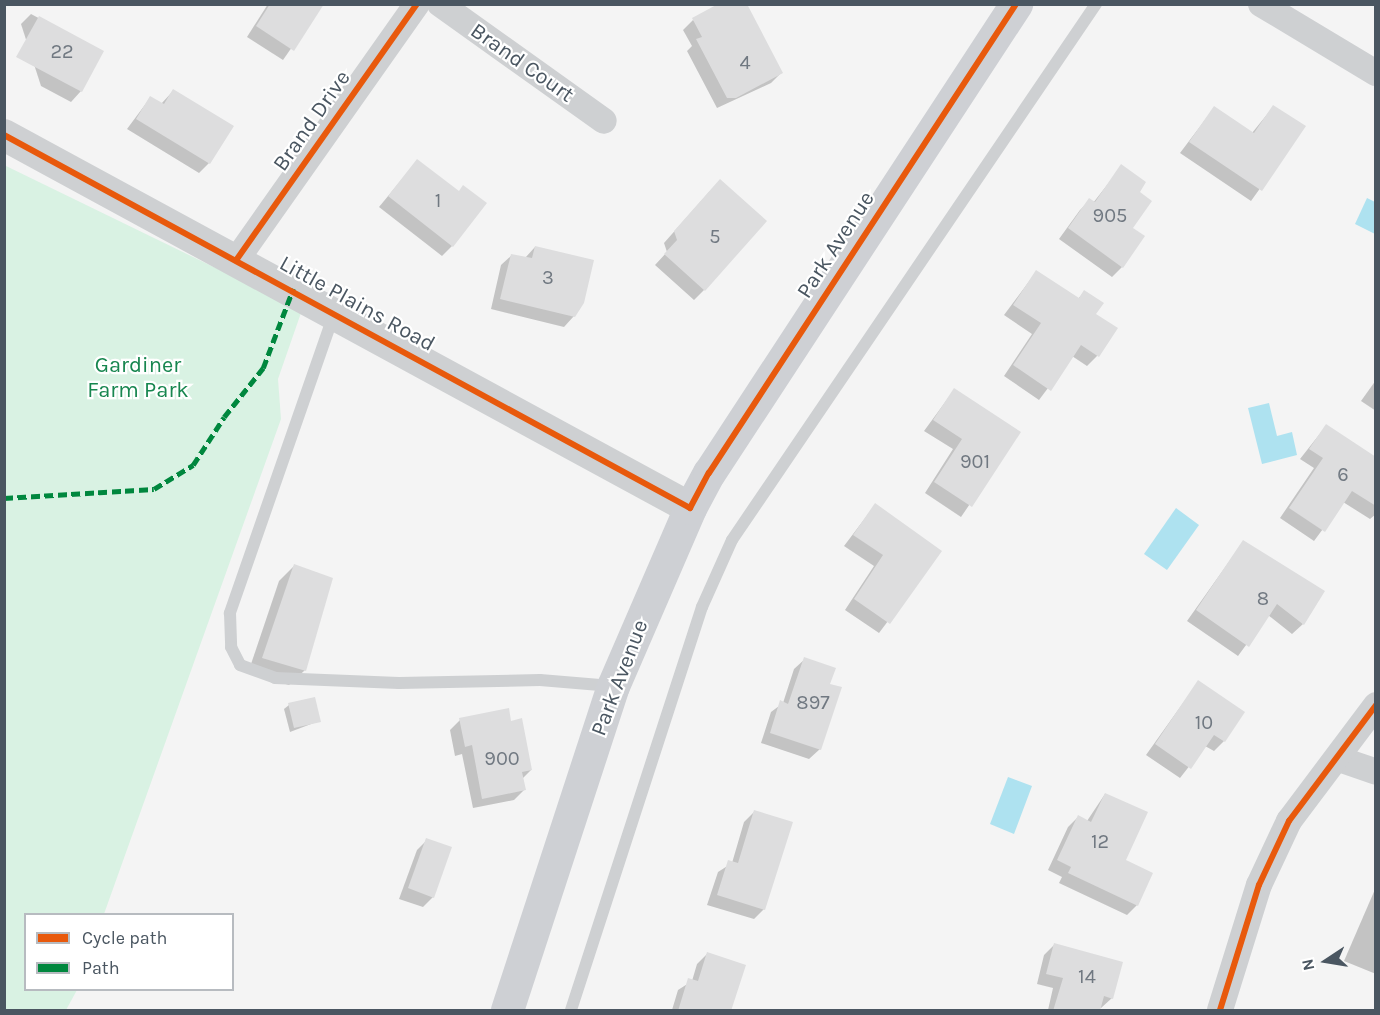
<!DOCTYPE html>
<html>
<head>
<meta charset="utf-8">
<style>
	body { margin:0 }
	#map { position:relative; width:1380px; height:1015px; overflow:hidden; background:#f4f4f4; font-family:Karla,sans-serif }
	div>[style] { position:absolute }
	.green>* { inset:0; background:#d9f2e3 }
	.water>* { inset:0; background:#aee2f0 }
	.shadow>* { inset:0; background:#0003 }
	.building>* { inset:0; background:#ddddde }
	.service>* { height:12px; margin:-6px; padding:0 6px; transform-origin:6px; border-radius:6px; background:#ced0d2 }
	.minor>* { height:26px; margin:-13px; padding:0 13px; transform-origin:13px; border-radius:13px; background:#ced0d2 }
	.tertiary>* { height:32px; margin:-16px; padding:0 16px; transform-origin:16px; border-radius:16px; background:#ced0d2 }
	.secondary>* { height:33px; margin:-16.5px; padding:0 16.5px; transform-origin:16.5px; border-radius:16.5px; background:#ced0d4 }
	.quiet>* { height:4.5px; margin-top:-2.25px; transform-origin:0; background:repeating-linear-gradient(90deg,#00873e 0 9px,transparent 0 13.5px) }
	.cycleway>* { height:6px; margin:-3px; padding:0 3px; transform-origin:3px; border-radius:3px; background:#e8590c }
	span { translate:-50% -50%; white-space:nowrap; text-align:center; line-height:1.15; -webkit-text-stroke:4.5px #fff; paint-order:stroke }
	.number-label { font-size:20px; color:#707881 }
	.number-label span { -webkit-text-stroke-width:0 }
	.street-label { font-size:22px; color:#4a5661 }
	.park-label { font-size:22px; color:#17864f }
	.frame { position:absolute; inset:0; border:6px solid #4a5661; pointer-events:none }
	.legend { position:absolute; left:24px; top:913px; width:210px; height:78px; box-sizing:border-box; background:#fff; border:2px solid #b7bbc0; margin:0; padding:8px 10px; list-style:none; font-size:18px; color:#4a5661 }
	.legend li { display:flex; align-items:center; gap:12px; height:30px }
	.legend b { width:30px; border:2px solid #b7bbc0 }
	.north { position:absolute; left:1296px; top:931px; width:60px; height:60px; -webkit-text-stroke:4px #fff; paint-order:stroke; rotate:258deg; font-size:16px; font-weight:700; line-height:24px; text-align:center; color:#4a5661 }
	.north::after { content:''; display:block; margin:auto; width:21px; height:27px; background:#4a5661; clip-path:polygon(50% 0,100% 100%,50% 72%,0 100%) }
</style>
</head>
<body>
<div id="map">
	<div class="green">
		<i style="clip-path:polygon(4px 165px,302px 310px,278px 379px,281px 419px,104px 914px,26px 914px,26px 990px,77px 990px,66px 1010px,5px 1010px)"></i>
	</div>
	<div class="water">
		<i style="clip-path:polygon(1367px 198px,1375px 202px,1375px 234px,1355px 224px)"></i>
		<i style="clip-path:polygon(1269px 403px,1277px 436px,1292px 432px,1297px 455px,1262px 464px,1248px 408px)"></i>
		<i style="clip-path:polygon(1176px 508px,1199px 525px,1167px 570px,1144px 554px)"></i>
		<i style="clip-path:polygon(1008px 777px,1032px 786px,1014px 834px,990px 824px)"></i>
	</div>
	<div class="shadow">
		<i style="clip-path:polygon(268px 4px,322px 4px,283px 60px,247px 37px)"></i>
		<i style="clip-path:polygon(31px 14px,102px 52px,81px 91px,71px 102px,41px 86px,21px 24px)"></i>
		<i style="clip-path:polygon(693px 20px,781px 73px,771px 83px,717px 108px,687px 51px,692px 46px,683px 30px)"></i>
		<i style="clip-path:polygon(173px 91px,209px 163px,199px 173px,127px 129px,150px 98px,161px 104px)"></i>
		<i style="clip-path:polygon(1273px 107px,1304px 127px,1251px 201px,1180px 153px,1214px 108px,1252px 133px)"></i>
		<i style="clip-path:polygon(417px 161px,452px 246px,442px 256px,379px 207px)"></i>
		<i style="clip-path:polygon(1122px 166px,1138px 192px,1122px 267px,1112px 277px,1059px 239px,1080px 210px,1090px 200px,1093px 203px)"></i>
		<i style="clip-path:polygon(710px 191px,704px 290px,694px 300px,655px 265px,667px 252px,664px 243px)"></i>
		<i style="clip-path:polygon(535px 247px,574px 316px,564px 327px,491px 309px,501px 265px,512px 255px,525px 258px)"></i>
		<i style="clip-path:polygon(1036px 272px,1078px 299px,1084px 292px,1094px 314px,1097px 356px,1087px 366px,1072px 356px,1039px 400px,1004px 376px,1032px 334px,1004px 315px)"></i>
		<i style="clip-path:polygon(1376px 380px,1376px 411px,1361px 401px)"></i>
		<i style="clip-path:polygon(954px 390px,1019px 432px,961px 517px,925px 493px,953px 449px,924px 431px)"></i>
		<i style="clip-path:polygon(1326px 426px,1376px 459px,1376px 514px,1370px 519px,1343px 502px,1314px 541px,1280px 518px,1314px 468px,1300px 459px)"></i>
		<i style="clip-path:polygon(875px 505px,940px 552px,879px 633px,845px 610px,874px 566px,844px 546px)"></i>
		<i style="clip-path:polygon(1243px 542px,1303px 624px,1292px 634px,1268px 615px,1238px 656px,1187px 621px)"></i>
		<i style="clip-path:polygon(294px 566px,305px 670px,289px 685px,248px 673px,279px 581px)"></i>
		<i style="clip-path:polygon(805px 659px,828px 685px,820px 749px,809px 759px,761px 743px,771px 712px,783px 703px,794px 669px)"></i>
		<i style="clip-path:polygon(1198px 682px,1224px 741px,1214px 751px,1205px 746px,1180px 778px,1146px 755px)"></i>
		<i style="clip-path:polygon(289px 705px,319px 721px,290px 732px,284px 709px)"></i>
		<i style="clip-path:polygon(460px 720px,531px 770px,522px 779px,524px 790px,514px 800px,473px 808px,462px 754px,455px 756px,450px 730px)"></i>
		<i style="clip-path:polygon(1105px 794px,1137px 905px,1127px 915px,1059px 883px,1062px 877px,1048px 870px,1068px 827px,1078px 817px,1087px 821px)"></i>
		<i style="clip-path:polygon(754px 812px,764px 909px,754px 919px,707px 905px,718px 872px,732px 863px,744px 822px)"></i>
		<i style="clip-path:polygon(427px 840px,433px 897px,423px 907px,399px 899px,417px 850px)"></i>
		<i style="clip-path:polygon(1376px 887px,1376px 974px,1344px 961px)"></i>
		<i style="clip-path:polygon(1054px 945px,1112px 998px,1101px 1008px,1048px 1010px,1053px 988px,1037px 984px,1044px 955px)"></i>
		<i style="clip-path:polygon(707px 954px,729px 1010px,672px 1010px,678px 990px,692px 981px,697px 964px)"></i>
	</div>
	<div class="building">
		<i style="clip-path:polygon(270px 4px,324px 4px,294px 51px,256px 26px)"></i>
		<i style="clip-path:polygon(718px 4px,747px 4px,783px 73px,736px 98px,727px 98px,696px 39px,702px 37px,692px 18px)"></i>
		<i style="clip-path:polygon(39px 16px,104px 51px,82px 92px,16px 57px)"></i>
		<i style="clip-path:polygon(173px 89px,234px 126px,210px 164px,136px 119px,150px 96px,164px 104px)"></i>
		<i style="clip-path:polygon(1273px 105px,1306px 126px,1262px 191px,1189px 142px,1214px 106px,1254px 133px)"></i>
		<i style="clip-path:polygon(417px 159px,459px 191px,463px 185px,487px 203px,453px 247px,388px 196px)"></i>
		<i style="clip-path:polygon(1121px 164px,1146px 182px,1140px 192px,1152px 201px,1133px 228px,1145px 236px,1123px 268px,1068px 228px,1089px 198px,1095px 202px)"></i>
		<i style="clip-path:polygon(720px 179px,767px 221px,705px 291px,664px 254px,677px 240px,674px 231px)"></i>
		<i style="clip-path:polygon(535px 246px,594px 260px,584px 303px,575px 317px,500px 299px,511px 254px,532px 258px)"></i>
		<i style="clip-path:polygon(1036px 270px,1079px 298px,1084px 290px,1104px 303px,1096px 314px,1118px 328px,1099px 357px,1081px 345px,1051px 391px,1013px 365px,1041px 323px,1013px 305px)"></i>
		<i style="clip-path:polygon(954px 388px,1021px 432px,972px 507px,934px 482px,962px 439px,933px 420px)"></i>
		<i style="clip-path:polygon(1326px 424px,1376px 457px,1376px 506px,1352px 491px,1325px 532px,1289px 508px,1323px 458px,1309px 449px)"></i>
		<i style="clip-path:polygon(875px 503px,942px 551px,890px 624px,854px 599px,883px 555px,853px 535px)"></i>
		<i style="clip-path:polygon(1243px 540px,1325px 591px,1304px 625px,1277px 604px,1249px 647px,1196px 610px)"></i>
		<i style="clip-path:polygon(294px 564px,333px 578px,306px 671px,262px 658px)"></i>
		<i style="clip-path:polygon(804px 657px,836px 668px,830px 684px,842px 687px,821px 750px,770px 733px,780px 700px,788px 704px)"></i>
		<i style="clip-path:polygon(1198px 680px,1245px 712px,1225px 742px,1214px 735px,1191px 769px,1155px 744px)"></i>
		<i style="clip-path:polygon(315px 697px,321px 722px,294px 728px,288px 703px)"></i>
		<i style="clip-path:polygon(509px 708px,511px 721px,522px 718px,532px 770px,522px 772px,526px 790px,482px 799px,472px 745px,465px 747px,459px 718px)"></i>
		<i style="clip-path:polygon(1105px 793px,1148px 812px,1126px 860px,1153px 873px,1138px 906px,1068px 873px,1071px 867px,1057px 860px,1078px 815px,1091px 822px)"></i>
		<i style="clip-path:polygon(754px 810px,793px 822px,765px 910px,717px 895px,728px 860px,738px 863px)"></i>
		<i style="clip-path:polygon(426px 838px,452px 847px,434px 898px,408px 888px)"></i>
		<i style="clip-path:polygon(1054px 943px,1123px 962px,1113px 999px,1104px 996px,1100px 1011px,1053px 1011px,1063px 978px,1046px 974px)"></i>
		<i style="clip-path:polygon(707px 952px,746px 965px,731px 1011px,678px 1011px,688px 978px,698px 981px)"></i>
	</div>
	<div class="service">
		<i style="left:334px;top:314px;width:317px;rotate:109.2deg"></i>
		<i style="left:230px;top:613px;width:34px;rotate:88deg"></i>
		<i style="left:231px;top:647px;width:20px;rotate:63deg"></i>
		<i style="left:240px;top:665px;width:37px;rotate:20deg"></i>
		<i style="left:275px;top:678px;width:124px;rotate:2.3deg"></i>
		<i style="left:399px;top:683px;width:141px;rotate:-1.2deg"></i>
		<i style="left:540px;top:680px;width:72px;rotate:4.8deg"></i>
		<i style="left:571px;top:1010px;width:424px;rotate:-72deg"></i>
		<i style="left:702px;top:607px;width:73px;rotate:-65.9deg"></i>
		<i style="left:732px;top:540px;width:648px;rotate:-55.82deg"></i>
	</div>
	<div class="minor">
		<i style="left:440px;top:4px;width:201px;rotate:35.5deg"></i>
		<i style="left:1261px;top:4px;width:134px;rotate:31deg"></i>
		<i style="left:237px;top:259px;width:312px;rotate:-54.8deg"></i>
		<i style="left:1339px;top:759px;width:39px;rotate:19deg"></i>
		<i style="left:1220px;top:1010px;width:131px;rotate:-72.7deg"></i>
		<i style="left:1259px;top:885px;width:71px;rotate:-64.9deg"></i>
		<i style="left:1289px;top:821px;width:145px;rotate:-53.1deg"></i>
	</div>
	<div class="tertiary">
		<i style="left:4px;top:135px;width:781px;rotate:28.53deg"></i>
	</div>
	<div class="secondary">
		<i style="left:507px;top:1010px;width:341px;rotate:-71.9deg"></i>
		<i style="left:613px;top:686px;width:194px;rotate:-66.6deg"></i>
		<i style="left:690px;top:508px;width:40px;rotate:-62deg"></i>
		<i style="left:709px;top:473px;width:561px;rotate:-56.79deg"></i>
	</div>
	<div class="quiet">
		<i style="left:4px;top:498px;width:150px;rotate:-3.4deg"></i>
		<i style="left:154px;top:489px;width:46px;rotate:-31.6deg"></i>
		<i style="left:193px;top:465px;width:57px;rotate:-57.1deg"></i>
		<i style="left:224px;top:417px;width:63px;rotate:-51.5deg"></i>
		<i style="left:263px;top:368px;width:85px;rotate:-69.2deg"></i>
	</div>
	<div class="cycleway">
		<i style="left:4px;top:135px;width:781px;rotate:28.53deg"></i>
		<i style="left:690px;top:508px;width:40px;rotate:-62deg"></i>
		<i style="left:709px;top:473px;width:561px;rotate:-56.79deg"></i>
		<i style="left:237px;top:259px;width:312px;rotate:-54.8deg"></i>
		<i style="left:1220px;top:1010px;width:131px;rotate:-72.7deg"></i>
		<i style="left:1259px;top:885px;width:71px;rotate:-64.9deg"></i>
		<i style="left:1289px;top:821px;width:145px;rotate:-53.1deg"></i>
	</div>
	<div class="number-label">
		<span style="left:62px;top:51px">22</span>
		<span style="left:745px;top:62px">4</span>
		<span style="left:438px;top:200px">1</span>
		<span style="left:1110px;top:215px">905</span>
		<span style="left:715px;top:236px">5</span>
		<span style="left:548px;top:277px">3</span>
		<span style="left:975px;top:461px">901</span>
		<span style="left:1343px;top:474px">6</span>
		<span style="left:1263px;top:598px">8</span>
		<span style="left:813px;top:702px">897</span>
		<span style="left:1204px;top:722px">10</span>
		<span style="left:502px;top:758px">900</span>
		<span style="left:1100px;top:841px">12</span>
		<span style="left:1087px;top:976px">14</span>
	</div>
	<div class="street-label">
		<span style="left:522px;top:63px;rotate:35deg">Brand Court</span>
		<span style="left:312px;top:121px;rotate:-55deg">Brand Drive</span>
		<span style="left:836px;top:245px;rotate:-57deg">Park Avenue</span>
		<span style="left:357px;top:304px;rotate:29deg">Little Plains Road</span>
		<span style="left:620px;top:678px;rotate:-69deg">Park Avenue</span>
	</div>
	<div class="park-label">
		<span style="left:138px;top:378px">Gardiner<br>Farm Park</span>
	</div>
	<div class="frame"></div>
	<ul class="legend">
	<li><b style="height:8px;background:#e8590c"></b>Cycle path</li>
	<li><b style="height:8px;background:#00873e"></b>Path</li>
	</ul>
	<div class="north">N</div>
</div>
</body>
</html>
